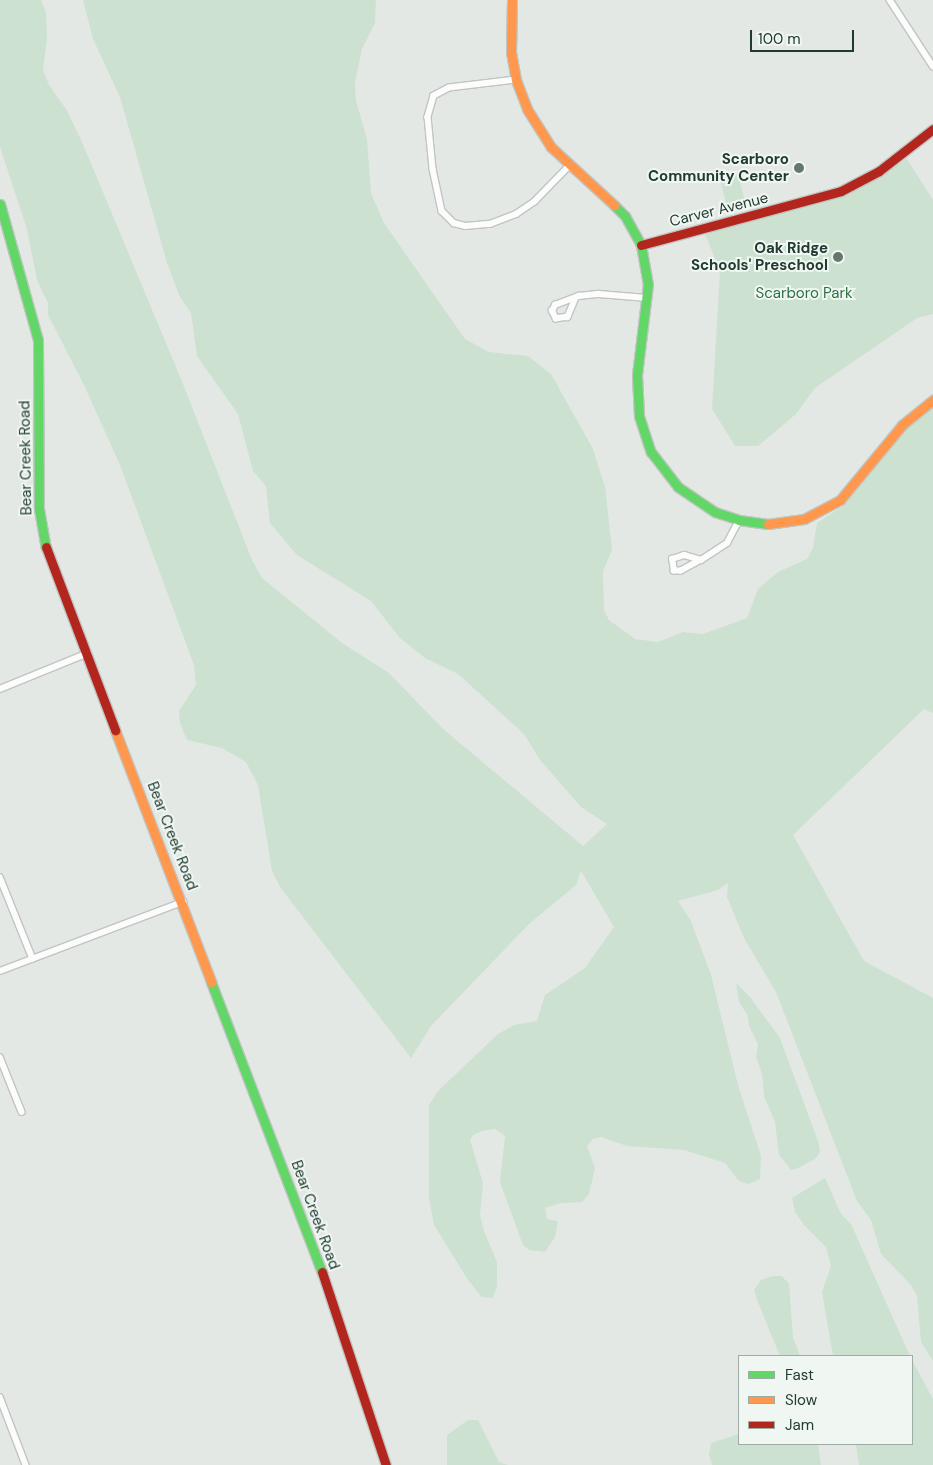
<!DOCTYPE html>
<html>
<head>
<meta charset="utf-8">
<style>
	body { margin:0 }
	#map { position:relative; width:933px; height:1465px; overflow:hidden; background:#e3e8e5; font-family:"DM Sans",sans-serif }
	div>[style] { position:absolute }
	.green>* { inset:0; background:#cce1d0 }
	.roads { filter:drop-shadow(1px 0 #c0c5c2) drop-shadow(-1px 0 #c0c5c2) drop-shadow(0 1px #c0c5c2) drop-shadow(0 -1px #c0c5c2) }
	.street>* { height:5.5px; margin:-2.75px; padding:0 2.75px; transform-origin:2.75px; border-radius:2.75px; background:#fbfcfb }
	.fast>* { height:9px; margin:-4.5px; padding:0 4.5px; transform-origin:4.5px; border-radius:4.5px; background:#63d668 }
	.slow>* { height:9px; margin:-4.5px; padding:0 4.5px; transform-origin:4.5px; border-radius:4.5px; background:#ff974d }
	.jam>* { height:9px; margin:-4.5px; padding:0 4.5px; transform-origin:4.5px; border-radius:4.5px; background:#b3261e }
	.dots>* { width:14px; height:14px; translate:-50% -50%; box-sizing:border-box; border:2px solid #f0f7f3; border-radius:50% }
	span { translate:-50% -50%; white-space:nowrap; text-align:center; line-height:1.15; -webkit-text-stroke:4px #f0f7f3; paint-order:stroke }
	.poi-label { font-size:15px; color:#213b30; font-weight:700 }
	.right { translate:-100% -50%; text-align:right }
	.street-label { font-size:15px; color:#213b30 }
	.park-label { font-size:15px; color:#2c713e }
	.legend { position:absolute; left:738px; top:1355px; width:175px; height:90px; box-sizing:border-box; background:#f0f7f3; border:1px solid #9daca5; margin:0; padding:6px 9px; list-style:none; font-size:15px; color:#213b30 }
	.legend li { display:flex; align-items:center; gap:10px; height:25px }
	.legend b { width:25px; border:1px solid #9daca5 }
	.scale { position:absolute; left:750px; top:30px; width:104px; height:22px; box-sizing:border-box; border:2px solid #213b30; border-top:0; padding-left:6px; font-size:15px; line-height:18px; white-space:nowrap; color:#213b30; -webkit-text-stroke:4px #f0f7f3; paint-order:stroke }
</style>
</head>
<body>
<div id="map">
	<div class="green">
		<i style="clip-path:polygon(0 0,41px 0,46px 13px,47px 39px,43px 70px,49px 85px,66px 109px,82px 142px,181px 379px,252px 560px,262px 578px,342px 643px,389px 673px,443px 729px,583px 846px,607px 824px,581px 807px,540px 760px,524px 734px,458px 674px,425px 658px,400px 638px,371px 601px,297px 555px,270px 523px,266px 486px,253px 471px,238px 414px,197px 356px,191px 313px,180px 297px,167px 263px,120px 97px,93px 39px,83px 0,376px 0,375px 23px,362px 49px,355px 82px,356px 101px,367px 139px,371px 193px,384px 223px,465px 339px,489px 352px,528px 356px,551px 374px,593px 449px,605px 487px,612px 550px,603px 571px,604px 610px,609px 620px,635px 639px,658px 642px,683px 632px,703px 634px,747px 618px,758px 589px,778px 572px,807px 559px,813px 548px,817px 523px,843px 506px,896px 437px,933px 404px,933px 713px,924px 709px,793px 835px,864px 961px,933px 998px,933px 1361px,921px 1342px,917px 1296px,911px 1285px,881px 1254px,871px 1220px,857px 1201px,776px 992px,744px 938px,727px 897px,728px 883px,718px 890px,678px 901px,691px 921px,711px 975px,738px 1085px,761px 1156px,760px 1179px,749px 1184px,739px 1181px,725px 1163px,684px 1150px,627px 1146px,601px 1137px,593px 1139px,587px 1146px,595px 1168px,589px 1194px,582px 1202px,561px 1203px,545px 1208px,547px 1219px,558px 1221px,555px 1237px,545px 1252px,529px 1250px,523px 1245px,500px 1182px,505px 1136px,495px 1129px,482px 1131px,473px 1135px,470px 1140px,483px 1183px,480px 1215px,484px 1231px,497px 1262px,497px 1286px,493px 1298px,482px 1297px,468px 1280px,434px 1225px,429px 1198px,429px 1105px,438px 1091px,498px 1034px,514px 1025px,537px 1021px,545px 995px,585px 968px,614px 927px,581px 871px,576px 885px,529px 924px,431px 1026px,411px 1058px,280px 887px,272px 871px,258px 785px,246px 762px,222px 748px,187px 740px,180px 723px,179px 711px,196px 685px,194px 665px,120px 465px,83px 383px,48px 315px,48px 303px,37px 280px,27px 229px,0 147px)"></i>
		<i style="clip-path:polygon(907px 159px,933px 200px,933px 314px,917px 318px,815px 388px,796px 414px,758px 446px,735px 446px,712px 409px,720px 271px,705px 234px,805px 207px,856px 189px)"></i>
		<i style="clip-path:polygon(738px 175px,745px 201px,727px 206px,720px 180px)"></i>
		<i style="clip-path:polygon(736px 983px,750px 997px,780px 1038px,819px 1144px,820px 1152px,815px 1159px,796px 1169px,791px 1170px,779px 1155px,775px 1122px,764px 1096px,762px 1074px,756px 1057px,758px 1044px,749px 1026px,748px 1016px,739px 1002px)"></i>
		<i style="clip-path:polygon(825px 1178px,841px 1214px,851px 1224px,910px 1356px,833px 1356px,822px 1292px,831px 1266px,826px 1247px,804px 1225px,795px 1212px,792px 1198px)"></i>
		<i style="clip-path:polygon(773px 1276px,782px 1276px,789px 1284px,793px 1337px,800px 1356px,780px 1356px,757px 1300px,754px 1290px,761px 1280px)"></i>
		<i style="clip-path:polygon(912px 1360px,933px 1399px,933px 1465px,859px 1465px,856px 1444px,912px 1444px)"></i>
		<i style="clip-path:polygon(468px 1420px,478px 1420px,499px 1462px,508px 1465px,447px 1465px,447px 1435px)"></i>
		<i style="clip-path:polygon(739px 1434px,739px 1444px,818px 1444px,821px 1465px,712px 1465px,709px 1455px,711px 1443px)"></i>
	</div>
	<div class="roads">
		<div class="street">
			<i style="left:890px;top:0;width:79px;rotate:56.9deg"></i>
			<i style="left:516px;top:80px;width:67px;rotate:173.2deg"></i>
			<i style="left:449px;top:88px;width:17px;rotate:152deg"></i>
			<i style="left:434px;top:96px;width:22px;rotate:106deg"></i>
			<i style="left:428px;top:117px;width:52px;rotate:84.5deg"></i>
			<i style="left:433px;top:169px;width:43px;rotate:77.9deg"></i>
			<i style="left:442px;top:211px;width:17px;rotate:45deg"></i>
			<i style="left:454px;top:223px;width:11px;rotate:15deg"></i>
			<i style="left:465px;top:226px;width:25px;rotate:-5deg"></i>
			<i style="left:490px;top:224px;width:28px;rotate:-21deg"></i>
			<i style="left:516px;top:214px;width:22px;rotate:-34deg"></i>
			<i style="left:534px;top:202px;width:50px;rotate:-45.8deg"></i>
			<i style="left:576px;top:298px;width:21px;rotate:113deg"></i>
			<i style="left:568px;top:317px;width:12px;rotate:171deg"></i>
			<i style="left:556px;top:319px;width:9px;rotate:-117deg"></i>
			<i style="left:552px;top:311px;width:7px;rotate:-63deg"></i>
			<i style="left:555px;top:305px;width:26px;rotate:-21deg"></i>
			<i style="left:579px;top:296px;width:20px;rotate:-6deg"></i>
			<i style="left:599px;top:294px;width:48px;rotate:4.8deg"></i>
			<i style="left:684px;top:555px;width:18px;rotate:16deg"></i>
			<i style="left:701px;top:560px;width:23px;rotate:151deg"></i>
			<i style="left:681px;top:571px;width:7px;rotate:180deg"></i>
			<i style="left:674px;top:571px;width:12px;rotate:-99deg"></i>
			<i style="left:672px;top:559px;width:13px;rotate:-18deg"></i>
			<i style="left:701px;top:560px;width:31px;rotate:-33deg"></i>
			<i style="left:727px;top:543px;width:26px;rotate:-62deg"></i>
			<i style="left:0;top:689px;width:95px;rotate:-22.2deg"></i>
			<i style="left:0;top:877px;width:88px;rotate:68.1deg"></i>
			<i style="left:0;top:971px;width:196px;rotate:-20.7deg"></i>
			<i style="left:0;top:1057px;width:59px;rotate:68.2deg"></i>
			<i style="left:0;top:1397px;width:73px;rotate:69.1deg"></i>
		</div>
		<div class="fast">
			<i style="left:0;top:204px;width:141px;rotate:74.4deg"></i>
			<i style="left:38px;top:340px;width:169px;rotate:89.7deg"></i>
			<i style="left:39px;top:509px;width:39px;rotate:80deg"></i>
			<i style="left:614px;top:205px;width:16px;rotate:45deg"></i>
			<i style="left:625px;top:216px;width:33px;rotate:61deg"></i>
			<i style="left:641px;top:245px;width:40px;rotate:80deg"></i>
			<i style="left:648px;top:284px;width:92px;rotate:96.9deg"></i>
			<i style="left:637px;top:375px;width:41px;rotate:87.2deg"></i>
			<i style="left:639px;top:416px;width:38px;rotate:72deg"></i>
			<i style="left:651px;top:452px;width:44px;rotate:52.4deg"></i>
			<i style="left:678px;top:487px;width:45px;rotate:34deg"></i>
			<i style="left:715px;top:512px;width:25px;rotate:18deg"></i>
			<i style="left:739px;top:520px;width:29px;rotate:8deg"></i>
			<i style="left:211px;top:982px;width:311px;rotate:69.1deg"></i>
		</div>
		<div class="slow">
			<i style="left:512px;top:0;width:52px;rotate:91.1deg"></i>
			<i style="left:511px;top:52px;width:28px;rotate:80deg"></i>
			<i style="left:516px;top:80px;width:31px;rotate:69deg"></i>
			<i style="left:527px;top:109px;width:45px;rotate:57.7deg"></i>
			<i style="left:551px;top:147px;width:86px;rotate:42.6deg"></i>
			<i style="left:768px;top:524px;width:36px;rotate:-8deg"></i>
			<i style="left:804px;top:519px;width:41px;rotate:-27.8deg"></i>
			<i style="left:840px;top:500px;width:97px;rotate:-50.4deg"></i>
			<i style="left:902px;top:425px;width:40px;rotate:-39deg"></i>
			<i style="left:115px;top:730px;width:270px;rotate:69.1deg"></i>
		</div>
		<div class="jam">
			<i style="left:641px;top:245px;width:207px;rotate:-15.1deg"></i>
			<i style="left:841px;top:191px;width:43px;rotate:-27.8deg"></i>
			<i style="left:879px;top:171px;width:68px;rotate:-37.9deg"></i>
			<i style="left:46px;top:547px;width:196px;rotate:69.3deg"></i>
			<i style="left:322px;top:1272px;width:203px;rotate:71.7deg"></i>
		</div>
	</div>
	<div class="dots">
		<i style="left:799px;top:168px;background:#65786f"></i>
		<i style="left:838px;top:257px;background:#65786f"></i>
	</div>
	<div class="poi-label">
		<span class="right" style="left:789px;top:168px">Scarboro<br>Community Center</span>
		<span class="right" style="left:828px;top:257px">Oak Ridge<br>Schools' Preschool</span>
	</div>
	<div class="street-label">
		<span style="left:719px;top:210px;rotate:-14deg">Carver Avenue</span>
		<span style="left:26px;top:458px;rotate:-91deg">Bear Creek Road</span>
		<span style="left:172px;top:836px;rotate:69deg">Bear Creek Road</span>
		<span style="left:315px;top:1215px;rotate:70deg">Bear Creek Road</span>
	</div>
	<div class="park-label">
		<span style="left:804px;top:294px">Scarboro Park</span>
	</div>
	<ul class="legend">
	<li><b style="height:6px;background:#63d668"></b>Fast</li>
	<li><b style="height:6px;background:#ff974d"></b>Slow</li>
	<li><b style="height:6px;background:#b3261e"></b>Jam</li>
	</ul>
	<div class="scale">100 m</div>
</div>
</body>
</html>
